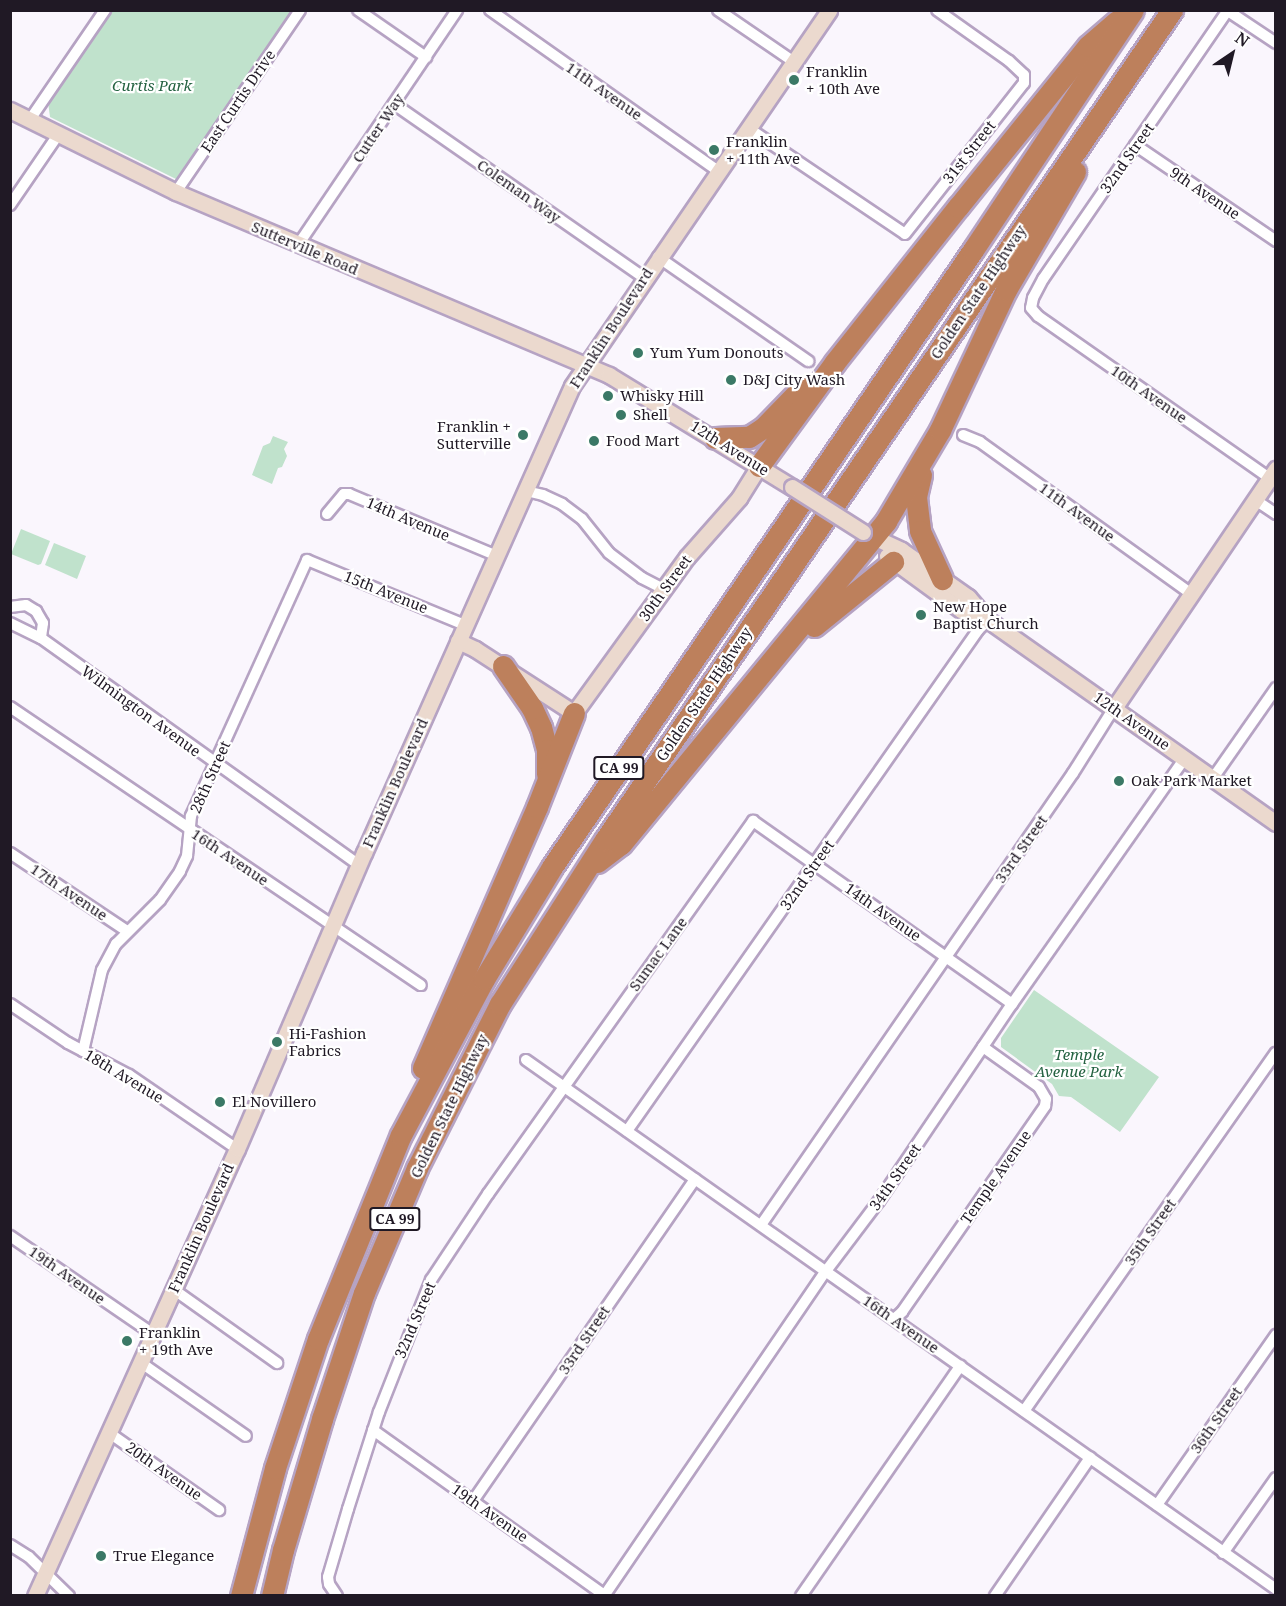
<!DOCTYPE html>
<html>
<head>
<meta charset="utf-8">
<style>
	body { margin:0 }
	#map { position:relative; width:1286px; height:1606px; overflow:hidden; background:#faf6fd; font-family:"Noto Serif",serif }
	div>[style] { position:absolute }
	.green>* { inset:0; background:#c0e2cc }
	.roads { filter:drop-shadow(2px 0 #b6a3c3) drop-shadow(-2px 0 #b6a3c3) drop-shadow(0 2px #b6a3c3) drop-shadow(0 -2px #b6a3c3) }
	.street>* { height:10px; margin:-5px; padding:0 5px; transform-origin:5px; border-radius:5px; background:#fff }
	.secondary>* { height:15px; margin:-7.5px; padding:0 7.5px; transform-origin:7.5px; border-radius:7.5px; background:#ebd9ce }
	.highway>* { height:21px; margin:-10.5px; padding:0 10.5px; transform-origin:10.5px; border-radius:10.5px; background:#bd805c }
	.bridges { filter:drop-shadow(2px 0 #b6a3c3) drop-shadow(-2px 0 #b6a3c3) drop-shadow(0 2px #b6a3c3) drop-shadow(0 -2px #b6a3c3) }
	.secondary-bridge>* { height:15px; margin:-7.5px; padding:0 7.5px; transform-origin:7.5px; border-radius:7.5px; background:#ebd9ce }
	.dots>* { width:16px; height:16px; translate:-50% -50%; box-sizing:border-box; border:3px solid #fff; border-radius:50% }
	span { translate:-50% -50%; white-space:nowrap; text-align:center; line-height:1.15; -webkit-text-stroke:4.5px #fff; paint-order:stroke }
	.shield-label span { padding:2px 4px; background:#fff; border:2px solid; border-radius:4px; -webkit-text-stroke-width:0 }
	.shield-label { font-size:14px; color:#201925; font-weight:700 }
	.poi-label { font-size:15px; color:#201925 }
	.left { translate:0 -50%; text-align:left }
	.right { translate:-100% -50%; text-align:right }
	.park-label { font-size:15px; color:#246241; font-style:italic }
	.street-label { font-size:15px; color:#201925 }
	.frame { position:absolute; inset:0; border:12px solid #201925; pointer-events:none }
	.north { position:absolute; left:1202px; top:24px; width:60px; height:60px; -webkit-text-stroke:4px #fff; paint-order:stroke; rotate:35deg; font-size:16px; font-weight:700; line-height:24px; text-align:center; color:#201925 }
	.north::after { content:''; display:block; margin:auto; width:21px; height:27px; background:#201925; clip-path:polygon(50% 0,100% 100%,50% 72%,0 100%) }
</style>
</head>
<body>
<div id="map">
	<div class="green">
		<i style="clip-path:polygon(110px 11px,293px 11px,183px 174px,176px 179px,50px 117px,48px 102px)"></i>
		<i style="clip-path:polygon(273px 436px,288px 442px,284px 449px,287px 456px,282px 467px,278px 468px,272px 484px,252px 475px,263px 446px,270px 443px)"></i>
		<i style="clip-path:polygon(21px 529px,50px 541px,41px 564px,38px 565px,11px 554px)"></i>
		<i style="clip-path:polygon(54px 543px,86px 556px,77px 579px,45px 565px)"></i>
		<i style="clip-path:polygon(1034px 990px,1159px 1077px,1120px 1132px,1071px 1097px,1059px 1096px,1052px 1084px,1001px 1047px,1001px 1038px)"></i>
	</div>
	<div class="roads">
		<div class="street">
			<i style="left:358px;top:10px;width:83px;rotate:34.7deg"></i>
			<i style="left:490px;top:10px;width:279px;rotate:35.2deg"></i>
			<i style="left:718px;top:10px;width:92px;rotate:34.4deg"></i>
			<i style="left:1228px;top:10px;width:326px;rotate:124.5deg"></i>
			<i style="left:1043px;top:279px;width:21px;rotate:118deg"></i>
			<i style="left:1033px;top:298px;width:10px;rotate:101deg"></i>
			<i style="left:1031px;top:308px;width:11px;rotate:49deg"></i>
			<i style="left:1038px;top:316px;width:282px;rotate:35deg"></i>
			<i style="left:1228px;top:11px;width:58px;rotate:33.7deg"></i>
			<i style="left:394px;top:104px;width:305px;rotate:34.8deg"></i>
			<i style="left:29px;top:121px;width:135px;rotate:-55.6deg"></i>
			<i style="left:748px;top:128px;width:189px;rotate:34deg"></i>
			<i style="left:905px;top:234px;width:192px;rotate:-51.8deg"></i>
			<i style="left:1024px;top:83px;width:8px;rotate:-90deg"></i>
			<i style="left:1024px;top:75px;width:21px;rotate:-137deg"></i>
			<i style="left:1009px;top:61px;width:88px;rotate:-144.7deg"></i>
			<i style="left:1135px;top:145px;width:171px;rotate:34.2deg"></i>
			<i style="left:176px;top:192px;width:220px;rotate:-55.7deg"></i>
			<i style="left:10px;top:205px;width:85px;rotate:-55.6deg"></i>
			<i style="left:298px;top:245px;width:284px;rotate:-55.9deg"></i>
			<i style="left:658px;top:257px;width:183px;rotate:34.7deg"></i>
			<i style="left:963px;top:435px;width:18px;rotate:22deg"></i>
			<i style="left:980px;top:442px;width:259px;rotate:35.7deg"></i>
			<i style="left:526px;top:491px;width:17px;rotate:13deg"></i>
			<i style="left:543px;top:495px;width:21px;rotate:25deg"></i>
			<i style="left:562px;top:504px;width:25px;rotate:37deg"></i>
			<i style="left:582px;top:519px;width:43px;rotate:51.5deg"></i>
			<i style="left:609px;top:553px;width:41px;rotate:37.1deg"></i>
			<i style="left:642px;top:578px;width:25px;rotate:27deg"></i>
			<i style="left:1254px;top:499px;width:27px;rotate:34deg"></i>
			<i style="left:327px;top:514px;width:26px;rotate:-50deg"></i>
			<i style="left:344px;top:494px;width:5px"></i>
			<i style="left:349px;top:494px;width:160px;rotate:22.7deg"></i>
			<i style="left:10px;top:607px;width:16px;rotate:-7deg"></i>
			<i style="left:26px;top:605px;width:12px;rotate:31deg"></i>
			<i style="left:36px;top:611px;width:14px;rotate:60deg"></i>
			<i style="left:43px;top:623px;width:15px;rotate:98deg"></i>
			<i style="left:10px;top:623px;width:34px;rotate:26deg"></i>
			<i style="left:41px;top:638px;width:391px;rotate:35.5deg"></i>
			<i style="left:10px;top:707px;width:496px;rotate:34.1deg"></i>
			<i style="left:1213px;top:778px;width:110px;rotate:-55deg"></i>
			<i style="left:10px;top:853px;width:141px;rotate:33.7deg"></i>
			<i style="left:10px;top:1004px;width:70px;rotate:33.9deg"></i>
			<i style="left:68px;top:1043px;width:69px;rotate:27.7deg"></i>
			<i style="left:129px;top:1075px;width:131px;rotate:34.4deg"></i>
			<i style="left:83px;top:1051px;width:83px;rotate:-76.8deg"></i>
			<i style="left:102px;top:970px;width:30px;rotate:-62deg"></i>
			<i style="left:116px;top:944px;width:62px;rotate:-45deg"></i>
			<i style="left:160px;top:900px;width:35px;rotate:-55deg"></i>
			<i style="left:180px;top:871px;width:17px;rotate:-65deg"></i>
			<i style="left:187px;top:856px;width:40px;rotate:-84.3deg"></i>
			<i style="left:191px;top:816px;width:281px;rotate:-65.6deg"></i>
			<i style="left:307px;top:560px;width:171px;rotate:22.4deg"></i>
			<i style="left:526px;top:1060px;width:918px;rotate:35.2deg"></i>
			<i style="left:627px;top:1131px;width:612px;rotate:-54.98deg"></i>
			<i style="left:978px;top:630px;width:14px;rotate:-45deg"></i>
			<i style="left:761px;top:1225px;width:549px;rotate:-55.38deg"></i>
			<i style="left:1073px;top:773px;width:77px;rotate:-57.8deg"></i>
			<i style="left:10px;top:1236px;width:173px;rotate:34.4deg"></i>
			<i style="left:173px;top:1289px;width:128px;rotate:35.4deg"></i>
			<i style="left:894px;top:1319px;width:11px;rotate:-41deg"></i>
			<i style="left:902px;top:1312px;width:251px;rotate:-55.2deg"></i>
			<i style="left:1045px;top:1106px;width:7px;rotate:-82deg"></i>
			<i style="left:1046px;top:1099px;width:14px;rotate:-120deg"></i>
			<i style="left:1039px;top:1087px;width:69px;rotate:-144.5deg"></i>
			<i style="left:140px;top:1362px;width:129px;rotate:34.9deg"></i>
			<i style="left:1024px;top:1411px;width:438px;rotate:-54.9deg"></i>
			<i style="left:373px;top:1430px;width:286px;rotate:35.5deg"></i>
			<i style="left:108px;top:1432px;width:136px;rotate:35.1deg"></i>
			<i style="left:473px;top:1501px;width:391px;rotate:-55.4deg"></i>
			<i style="left:1157px;top:1505px;width:208px;rotate:-55deg"></i>
			<i style="left:10px;top:1545px;width:22px;rotate:32deg"></i>
			<i style="left:29px;top:1557px;width:56px;rotate:44.3deg"></i>
			<i style="left:1223px;top:1553px;width:92px;rotate:-54.8deg"></i>
			<i style="left:337px;top:1596px;width:14px;rotate:-124deg"></i>
			<i style="left:329px;top:1584px;width:7px;rotate:-98deg"></i>
			<i style="left:328px;top:1577px;width:71px;rotate:-73.6deg"></i>
			<i style="left:348px;top:1509px;width:102px;rotate:-72.3deg"></i>
			<i style="left:379px;top:1412px;width:142px;rotate:-68.5deg"></i>
			<i style="left:431px;top:1280px;width:103px;rotate:-56.5deg"></i>
			<i style="left:488px;top:1194px;width:458px;rotate:-54.6deg"></i>
			<i style="left:753px;top:821px;width:317px;rotate:35.2deg"></i>
			<i style="left:604px;top:1596px;width:394px;rotate:-55.7deg"></i>
			<i style="left:826px;top:1271px;width:88px;rotate:-52.9deg"></i>
			<i style="left:879px;top:1201px;width:238px;rotate:-56deg"></i>
			<i style="left:1012px;top:1004px;width:301px;rotate:-54.9deg"></i>
			<i style="left:801px;top:1596px;width:280px;rotate:-55.3deg"></i>
			<i style="left:995px;top:1596px;width:168px;rotate:-55.5deg"></i>
		</div>
		<div class="secondary">
			<i style="left:10px;top:110px;width:185px;rotate:26.3deg"></i>
			<i style="left:176px;top:192px;width:470px;rotate:22.9deg"></i>
			<i style="left:609px;top:375px;width:215px;rotate:31.5deg"></i>
			<i style="left:865px;top:533px;width:40px;rotate:25deg"></i>
			<i style="left:901px;top:550px;width:82px;rotate:35deg"></i>
			<i style="left:968px;top:597px;width:30px;rotate:49deg"></i>
			<i style="left:988px;top:620px;width:352px;rotate:35.2deg"></i>
			<i style="left:887px;top:556px;width:92px;rotate:36.1deg"></i>
			<i style="left:961px;top:610px;width:26px;rotate:21deg"></i>
			<i style="left:458px;top:641px;width:19px;rotate:25deg"></i>
			<i style="left:475px;top:649px;width:118px;rotate:32.9deg"></i>
			<i style="left:574px;top:713px;width:193px;rotate:-54.1deg"></i>
			<i style="left:687px;top:557px;width:79px;rotate:-48.6deg"></i>
			<i style="left:739px;top:498px;width:38px;rotate:-58deg"></i>
			<i style="left:1114px;top:708px;width:289px;rotate:-55.9deg"></i>
			<i style="left:35px;top:1596px;width:491px;rotate:-65.7deg"></i>
			<i style="left:237px;top:1149px;width:322px;rotate:-66.8deg"></i>
			<i style="left:364px;top:853px;width:511px;rotate:-65.99deg"></i>
			<i style="left:572px;top:386px;width:455px;rotate:-55.6deg"></i>
		</div>
		<div class="highway">
			<i style="left:715px;top:438px;width:34px;rotate:-2deg"></i>
			<i style="left:749px;top:437px;width:17px;rotate:-33deg"></i>
			<i style="left:763px;top:428px;width:56px;rotate:-45.7deg"></i>
			<i style="left:759px;top:466px;width:129px;rotate:-53.8deg"></i>
			<i style="left:835px;top:362px;width:198px;rotate:-51.6deg"></i>
			<i style="left:958px;top:207px;width:207px;rotate:-51.1deg"></i>
			<i style="left:1088px;top:46px;width:38px;rotate:-41deg"></i>
			<i style="left:921px;top:475px;width:23px;rotate:103deg"></i>
			<i style="left:916px;top:497px;width:34px;rotate:83deg"></i>
			<i style="left:920px;top:531px;width:53px;rotate:65.4deg"></i>
			<i style="left:814px;top:626px;width:102px;rotate:-39deg"></i>
			<i style="left:503px;top:666px;width:51px;rotate:55.4deg"></i>
			<i style="left:532px;top:708px;width:21px;rotate:65deg"></i>
			<i style="left:541px;top:727px;width:24px;rotate:75deg"></i>
			<i style="left:547px;top:750px;width:24px;rotate:90deg"></i>
			<i style="left:597px;top:862px;width:30px;rotate:-37deg"></i>
			<i style="left:621px;top:844px;width:418px;rotate:-50.6deg"></i>
			<i style="left:886px;top:521px;width:106px;rotate:-59.3deg"></i>
			<i style="left:940px;top:430px;width:155px;rotate:-64.8deg"></i>
			<i style="left:1006px;top:290px;width:137px;rotate:-59.7deg"></i>
			<i style="left:423px;top:1068px;width:285px;rotate:-66.4deg"></i>
			<i style="left:537px;top:807px;width:101px;rotate:-68.5deg"></i>
			<i style="left:241px;top:1596px;width:132px;rotate:-75.1deg"></i>
			<i style="left:275px;top:1468px;width:136px;rotate:-71.6deg"></i>
			<i style="left:318px;top:1339px;width:220px;rotate:-67.9deg"></i>
			<i style="left:401px;top:1135px;width:177px;rotate:-62deg"></i>
			<i style="left:484px;top:979px;width:131px;rotate:-58.7deg"></i>
			<i style="left:552px;top:867px;width:747px;rotate:-55.69deg"></i>
			<i style="left:973px;top:250px;width:288px;rotate:-56.3deg"></i>
			<i style="left:272px;top:1596px;width:47px;rotate:-76.6deg"></i>
			<i style="left:283px;top:1550px;width:137px;rotate:-73.4deg"></i>
			<i style="left:322px;top:1419px;width:133px;rotate:-71.6deg"></i>
			<i style="left:364px;top:1293px;width:136px;rotate:-67deg"></i>
			<i style="left:417px;top:1168px;width:184px;rotate:-63.2deg"></i>
			<i style="left:500px;top:1004px;width:195px;rotate:-57.4deg"></i>
			<i style="left:605px;top:840px;width:1005px;rotate:-55.66deg"></i>
		</div>
	</div>
	<div class="bridges">
		<div class="secondary-bridge">
			<i style="left:792px;top:487px;width:84px;rotate:32.4deg"></i>
		</div>
	</div>
	<div class="dots">
		<i style="left:794px;top:80px;background:#3b7966"></i>
		<i style="left:714px;top:150px;background:#3b7966"></i>
		<i style="left:638px;top:353px;background:#3b7966"></i>
		<i style="left:731px;top:380px;background:#3b7966"></i>
		<i style="left:608px;top:396px;background:#3b7966"></i>
		<i style="left:621px;top:415px;background:#3b7966"></i>
		<i style="left:523px;top:435px;background:#3b7966"></i>
		<i style="left:594px;top:441px;background:#3b7966"></i>
		<i style="left:921px;top:615px;background:#3b7966"></i>
		<i style="left:1119px;top:781px;background:#3b7966"></i>
		<i style="left:277px;top:1042px;background:#3b7966"></i>
		<i style="left:220px;top:1102px;background:#3b7966"></i>
		<i style="left:127px;top:1341px;background:#3b7966"></i>
		<i style="left:101px;top:1556px;background:#3b7966"></i>
	</div>
	<div class="shield-label">
		<span style="left:619px;top:768px">CA 99</span>
		<span style="left:395px;top:1219px">CA 99</span>
	</div>
	<div class="poi-label">
		<span class="left" style="left:806px;top:80px">Franklin<br>+ 10th Ave</span>
		<span class="left" style="left:726px;top:150px">Franklin<br>+ 11th Ave</span>
		<span class="left" style="left:650px;top:353px">Yum Yum Donouts</span>
		<span class="left" style="left:743px;top:380px">D&amp;J City Wash</span>
		<span class="left" style="left:620px;top:396px">Whisky Hill</span>
		<span class="left" style="left:633px;top:415px">Shell</span>
		<span class="right" style="left:511px;top:435px">Franklin +<br>Sutterville</span>
		<span class="left" style="left:606px;top:441px">Food Mart</span>
		<span class="left" style="left:933px;top:615px">New Hope<br>Baptist Church</span>
		<span class="left" style="left:1131px;top:781px">Oak Park Market</span>
		<span class="left" style="left:289px;top:1042px">Hi-Fashion<br>Fabrics</span>
		<span class="left" style="left:232px;top:1102px">El Novillero</span>
		<span class="left" style="left:139px;top:1341px">Franklin<br>+ 19th Ave</span>
		<span class="left" style="left:113px;top:1556px">True Elegance</span>
	</div>
	<div class="park-label">
		<span style="left:152px;top:86px">Curtis Park</span>
		<span style="left:1079px;top:1063px">Temple<br>Avenue Park</span>
	</div>
	<div class="street-label">
		<span style="left:604px;top:91px;rotate:35deg">11th Avenue</span>
		<span style="left:238px;top:101px;rotate:-56deg">East Curtis Drive</span>
		<span style="left:378px;top:128px;rotate:-56deg">Cutter Way</span>
		<span style="left:969px;top:152px;rotate:-52deg">31st Street</span>
		<span style="left:1127px;top:158px;rotate:-55deg">32nd Street</span>
		<span style="left:519px;top:191px;rotate:35deg">Coleman Way</span>
		<span style="left:1205px;top:193px;rotate:34deg">9th Avenue</span>
		<span style="left:305px;top:248px;rotate:23deg">Sutterville Road</span>
		<span style="left:978px;top:292px;rotate:-56deg">Golden State Highway</span>
		<span style="left:611px;top:328px;rotate:-57deg">Franklin Boulevard</span>
		<span style="left:1149px;top:394px;rotate:35deg">10th Avenue</span>
		<span style="left:730px;top:448px;rotate:32deg">12th Avenue</span>
		<span style="left:1077px;top:512px;rotate:36deg">11th Avenue</span>
		<span style="left:408px;top:519px;rotate:23deg">14th Avenue</span>
		<span style="left:665px;top:588px;rotate:-54deg">30th Street</span>
		<span style="left:386px;top:592px;rotate:22deg">15th Avenue</span>
		<span style="left:704px;top:694px;rotate:-56deg">Golden State Highway</span>
		<span style="left:141px;top:711px;rotate:36deg">Wilmington Avenue</span>
		<span style="left:1132px;top:721px;rotate:35deg">12th Avenue</span>
		<span style="left:210px;top:777px;rotate:-66deg">28th Street</span>
		<span style="left:395px;top:783px;rotate:-66deg">Franklin Boulevard</span>
		<span style="left:1021px;top:849px;rotate:-55deg">33rd Street</span>
		<span style="left:230px;top:857px;rotate:34deg">16th Avenue</span>
		<span style="left:807px;top:875px;rotate:-55deg">32nd Street</span>
		<span style="left:69px;top:892px;rotate:34deg">17th Avenue</span>
		<span style="left:883px;top:912px;rotate:35deg">14th Avenue</span>
		<span style="left:658px;top:954px;rotate:-54deg">Sumac Lane</span>
		<span style="left:124px;top:1076px;rotate:31deg">18th Avenue</span>
		<span style="left:449px;top:1106px;rotate:-64deg">Golden State Highway</span>
		<span style="left:895px;top:1177px;rotate:-55deg">34th Street</span>
		<span style="left:996px;top:1177px;rotate:-55deg">Temple Avenue</span>
		<span style="left:201px;top:1228px;rotate:-66deg">Franklin Boulevard</span>
		<span style="left:1150px;top:1232px;rotate:-55deg">35th Street</span>
		<span style="left:67px;top:1275px;rotate:35deg">19th Avenue</span>
		<span style="left:415px;top:1320px;rotate:-67deg">32nd Street</span>
		<span style="left:901px;top:1324px;rotate:35deg">16th Avenue</span>
		<span style="left:584px;top:1340px;rotate:-56deg">33rd Street</span>
		<span style="left:1216px;top:1420px;rotate:-55deg">36th Street</span>
		<span style="left:164px;top:1471px;rotate:35deg">20th Avenue</span>
		<span style="left:490px;top:1513px;rotate:35deg">19th Avenue</span>
	</div>
	<div class="frame"></div>
	<div class="north">N</div>
</div>
</body>
</html>
